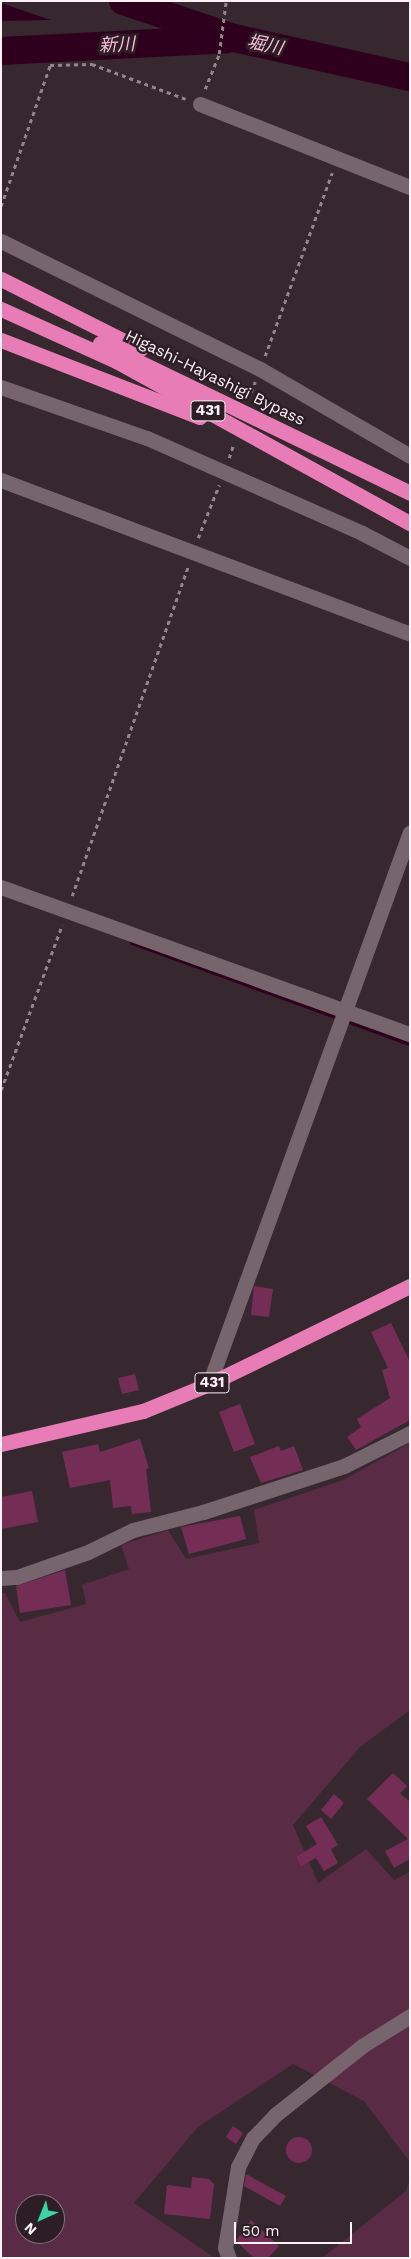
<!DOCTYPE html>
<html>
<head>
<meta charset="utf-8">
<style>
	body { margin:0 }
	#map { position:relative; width:411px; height:2259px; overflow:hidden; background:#37282f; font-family:"Work Sans","Noto Sans JP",sans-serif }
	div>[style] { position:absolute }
	.green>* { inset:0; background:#592b44 }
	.water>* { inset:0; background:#2f001d }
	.stream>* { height:4.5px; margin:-2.25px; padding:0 2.25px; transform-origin:2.25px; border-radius:2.25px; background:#2f001d }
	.river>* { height:28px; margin:-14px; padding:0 14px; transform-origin:14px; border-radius:14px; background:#2f001d }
	.building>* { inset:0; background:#742e56 }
	.round { border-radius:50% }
	.path>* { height:2.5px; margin-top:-1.25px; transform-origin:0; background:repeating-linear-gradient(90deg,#92858b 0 4px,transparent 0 8px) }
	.minor>* { height:15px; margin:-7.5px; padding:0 7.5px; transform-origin:7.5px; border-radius:7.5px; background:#77656e }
	.highway>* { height:15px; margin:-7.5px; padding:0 7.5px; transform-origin:7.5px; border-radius:7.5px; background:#e77cb6 }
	span { translate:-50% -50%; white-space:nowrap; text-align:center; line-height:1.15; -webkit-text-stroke:5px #2d1e26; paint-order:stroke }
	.shield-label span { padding:1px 4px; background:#2d1e26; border:1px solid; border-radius:4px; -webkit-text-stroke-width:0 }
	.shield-label { font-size:15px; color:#fbf1f6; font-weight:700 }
	.street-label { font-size:16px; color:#fbf1f6 }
	.water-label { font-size:18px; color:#fbbcdb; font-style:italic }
	.frame { position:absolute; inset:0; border:2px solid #fbf1f6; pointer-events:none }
	.north { position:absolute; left:15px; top:2194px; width:50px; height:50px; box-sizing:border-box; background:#2d1e26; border:1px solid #7f7279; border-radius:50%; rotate:224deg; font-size:14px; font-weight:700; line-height:20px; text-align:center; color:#fbf1f6 }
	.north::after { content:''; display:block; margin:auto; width:18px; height:22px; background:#3ad4a5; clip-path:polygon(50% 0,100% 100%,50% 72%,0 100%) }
	.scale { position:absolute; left:234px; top:2222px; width:118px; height:22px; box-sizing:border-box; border:2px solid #fbf1f6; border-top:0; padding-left:6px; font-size:15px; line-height:18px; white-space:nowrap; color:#fbf1f6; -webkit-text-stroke:4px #2d1e26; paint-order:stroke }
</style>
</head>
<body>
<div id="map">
	<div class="green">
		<i style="clip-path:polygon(evenodd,410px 1443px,410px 1710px,360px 1747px,293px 1825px,318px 1883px,366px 1849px,394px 1880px,410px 1872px,410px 2162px,364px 2101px,293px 2064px,198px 2127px,134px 2203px,215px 2258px,1px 2258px,1px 1593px,5px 1593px,20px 1622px,86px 1604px,82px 1585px,129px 1569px,121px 1545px,168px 1530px,186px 1559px,259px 1543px,254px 1510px,343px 1480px,410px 1443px,25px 2204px,55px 2204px,55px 2234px,25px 2234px,25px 2204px)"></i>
		<i style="clip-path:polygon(410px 2178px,410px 2258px,322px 2258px,406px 2191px)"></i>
	</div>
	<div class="water">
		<i style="clip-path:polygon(1px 3px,51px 20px,1px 21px)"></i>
	</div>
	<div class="stream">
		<i style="left:132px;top:942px;width:296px;rotate:20deg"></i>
	</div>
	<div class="river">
		<i style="left:123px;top:1px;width:117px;rotate:18.4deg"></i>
		<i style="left:234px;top:38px;width:180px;rotate:12.5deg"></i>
		<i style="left:1px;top:51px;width:226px;rotate:-3deg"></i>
	</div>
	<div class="building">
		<i style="clip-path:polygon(254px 1286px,273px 1289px,269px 1317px,251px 1315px)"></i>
		<i style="clip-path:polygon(391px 1323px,410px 1362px,410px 1420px,356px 1450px,347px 1437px,361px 1427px,357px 1419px,390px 1398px,382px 1370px,388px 1368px,371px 1332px)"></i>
		<i style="clip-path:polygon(135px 1374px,139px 1390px,122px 1394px,118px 1378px)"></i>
		<i style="clip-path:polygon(240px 1404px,255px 1444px,234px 1452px,219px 1412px)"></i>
		<i style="clip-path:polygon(140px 1439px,149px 1468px,146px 1469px,151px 1512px,132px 1514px,131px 1506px,113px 1508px,110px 1480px,70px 1488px,62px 1452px,98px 1444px,100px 1452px)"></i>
		<i style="clip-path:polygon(279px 1446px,281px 1451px,294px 1446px,303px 1470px,261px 1483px,250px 1457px)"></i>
		<i style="clip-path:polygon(32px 1491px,38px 1522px,1px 1529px,1px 1497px)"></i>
		<i style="clip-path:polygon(240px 1516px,246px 1539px,189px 1554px,181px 1527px)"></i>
		<i style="clip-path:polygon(65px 1570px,71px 1605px,20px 1613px,16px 1586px)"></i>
		<i style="clip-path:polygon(393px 1773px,407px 1786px,400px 1793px,410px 1802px,410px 1859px,394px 1868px,385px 1851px,408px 1839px,367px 1799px)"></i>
		<i style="clip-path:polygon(334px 1794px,344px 1803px,331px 1819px,321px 1810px)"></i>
		<i style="clip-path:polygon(321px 1817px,338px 1845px,331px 1849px,338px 1863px,324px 1871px,316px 1858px,301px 1866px,296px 1857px,317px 1844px,306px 1826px)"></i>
		<i style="clip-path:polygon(233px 2126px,243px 2133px,236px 2144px,226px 2137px)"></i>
		<i class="round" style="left:286px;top:2137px;width:26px;height:26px"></i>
		<i style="clip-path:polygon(246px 2174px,286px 2196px,280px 2206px,244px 2186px)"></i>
		<i style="clip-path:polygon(192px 2177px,209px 2179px,214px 2184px,210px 2219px,164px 2214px,167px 2185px,191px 2188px)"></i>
		<i style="clip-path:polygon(251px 2220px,279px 2246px,268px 2258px,254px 2258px,236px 2241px)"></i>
	</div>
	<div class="path">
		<i style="left:205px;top:89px;width:38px;rotate:-68deg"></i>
		<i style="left:219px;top:54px;width:53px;rotate:-82.5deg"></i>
		<i style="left:1px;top:206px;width:149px;rotate:-70.8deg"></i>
		<i style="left:50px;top:65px;width:42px;rotate:-1.4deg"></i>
		<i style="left:92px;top:64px;width:100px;rotate:20.4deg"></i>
		<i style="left:265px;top:356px;width:195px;rotate:-69.9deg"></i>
		<i style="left:251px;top:392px;width:11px;rotate:-68deg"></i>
		<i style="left:229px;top:458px;width:13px;rotate:-72deg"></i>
		<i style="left:198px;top:538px;width:57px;rotate:-68.4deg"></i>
		<i style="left:72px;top:896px;width:350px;rotate:-70.6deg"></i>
		<i style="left:1px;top:1090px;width:176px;rotate:-69.7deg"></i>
	</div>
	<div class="minor">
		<i style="left:200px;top:104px;width:226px;rotate:21.6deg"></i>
		<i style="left:1px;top:241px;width:289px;rotate:26.3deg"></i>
		<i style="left:260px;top:369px;width:173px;rotate:30.1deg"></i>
		<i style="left:1px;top:387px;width:155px;rotate:19.3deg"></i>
		<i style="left:147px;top:438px;width:235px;rotate:23.8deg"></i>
		<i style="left:362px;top:533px;width:54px;rotate:27.5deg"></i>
		<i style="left:1px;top:480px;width:437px;rotate:20.6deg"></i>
		<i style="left:1px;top:887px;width:435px;rotate:19.8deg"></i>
		<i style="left:209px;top:1384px;width:587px;rotate:-69.99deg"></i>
		<i style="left:1px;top:1578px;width:16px;rotate:-4deg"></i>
		<i style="left:17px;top:1577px;width:75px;rotate:-19.4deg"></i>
		<i style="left:88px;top:1552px;width:50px;rotate:-26.1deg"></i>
		<i style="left:133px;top:1530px;width:72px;rotate:-14.4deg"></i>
		<i style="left:203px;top:1512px;width:148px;rotate:-18.1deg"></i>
		<i style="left:344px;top:1466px;width:74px;rotate:-26.6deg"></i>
		<i style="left:229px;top:2258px;width:11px;rotate:-112deg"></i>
		<i style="left:225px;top:2248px;width:82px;rotate:-80.9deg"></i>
		<i style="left:238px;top:2167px;width:33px;rotate:-63deg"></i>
		<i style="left:253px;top:2138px;width:32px;rotate:-46deg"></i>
		<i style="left:275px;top:2115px;width:111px;rotate:-38.4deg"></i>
		<i style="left:362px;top:2046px;width:57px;rotate:-32deg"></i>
	</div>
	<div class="highway">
		<i style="left:1px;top:279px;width:156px;rotate:26.7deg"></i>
		<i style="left:1px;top:309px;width:126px;rotate:24.3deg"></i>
		<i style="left:116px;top:361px;width:336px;rotate:28.9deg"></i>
		<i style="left:1px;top:340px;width:213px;rotate:21.2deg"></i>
		<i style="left:100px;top:343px;width:344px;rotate:25.8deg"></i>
		<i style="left:1px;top:1444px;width:146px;rotate:-13.1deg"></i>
		<i style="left:143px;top:1411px;width:71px;rotate:-22.2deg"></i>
		<i style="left:209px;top:1384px;width:224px;rotate:-26deg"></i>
	</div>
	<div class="shield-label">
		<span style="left:208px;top:411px">431</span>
		<span style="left:212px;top:1383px">431</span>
	</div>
	<div class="street-label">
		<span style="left:215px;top:378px;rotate:26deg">Higashi-Hayashigi Bypass</span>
	</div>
	<div class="water-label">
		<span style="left:117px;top:45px;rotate:-3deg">新川</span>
		<span style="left:265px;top:45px;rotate:12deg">堀川</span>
	</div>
	<div class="frame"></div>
	<div class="north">N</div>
	<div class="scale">50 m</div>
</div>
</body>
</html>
